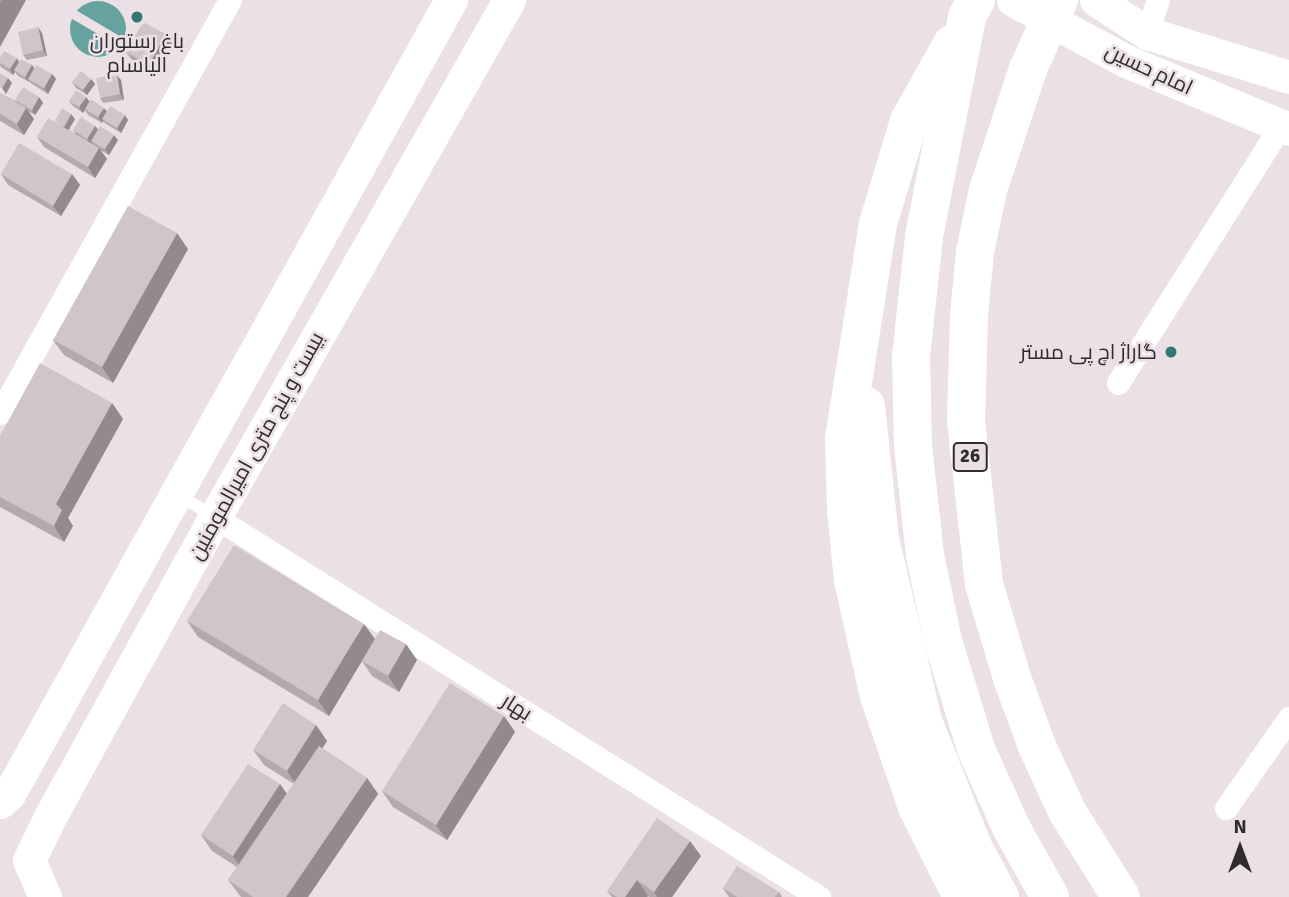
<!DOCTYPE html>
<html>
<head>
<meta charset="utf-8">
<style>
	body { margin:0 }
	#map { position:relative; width:1289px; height:897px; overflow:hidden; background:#ece0e7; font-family:Signika,Cairo,sans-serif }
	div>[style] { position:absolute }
	.water>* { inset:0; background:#67a39e }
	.round { border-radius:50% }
	.pier>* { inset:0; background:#ece0e7 }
	.lane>* { height:12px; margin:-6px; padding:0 6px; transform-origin:6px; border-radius:6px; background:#fff }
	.street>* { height:23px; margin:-11.5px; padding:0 11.5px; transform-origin:11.5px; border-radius:11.5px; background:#fff }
	.secondary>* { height:33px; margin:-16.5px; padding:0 16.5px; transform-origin:16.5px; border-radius:16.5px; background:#fff }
	.highway>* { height:38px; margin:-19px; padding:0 19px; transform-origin:19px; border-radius:19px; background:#fff }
	.wall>* { inset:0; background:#b3a9af }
	.shaded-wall>* { inset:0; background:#928a8e }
	.building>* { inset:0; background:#d0c5cb }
	.dots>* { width:19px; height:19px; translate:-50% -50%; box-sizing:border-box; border:4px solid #ece0e7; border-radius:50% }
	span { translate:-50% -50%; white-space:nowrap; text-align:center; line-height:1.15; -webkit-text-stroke:5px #ece0e7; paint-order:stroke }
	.shield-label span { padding:2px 5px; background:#ece0e7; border:2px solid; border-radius:5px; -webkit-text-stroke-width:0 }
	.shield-label { font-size:19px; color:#302b2e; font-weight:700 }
	.poi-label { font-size:21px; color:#302b2e }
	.right { translate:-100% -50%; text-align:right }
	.street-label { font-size:21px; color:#302b2e }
	.north { position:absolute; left:1205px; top:813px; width:70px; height:70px; -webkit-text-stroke:5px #ece0e7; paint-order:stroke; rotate:0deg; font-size:19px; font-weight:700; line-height:28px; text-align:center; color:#302b2e }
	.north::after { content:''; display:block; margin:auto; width:24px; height:32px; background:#302b2e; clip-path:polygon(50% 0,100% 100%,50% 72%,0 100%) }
</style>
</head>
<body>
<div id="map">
	<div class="water">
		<i class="round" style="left:70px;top:1px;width:56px;height:56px"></i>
	</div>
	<div class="pier">
		<i style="clip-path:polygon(74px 9px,128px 41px,123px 49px,69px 17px)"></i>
	</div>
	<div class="lane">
		<i style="left:176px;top:494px;width:45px;rotate:30.5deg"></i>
	</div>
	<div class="street">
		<i style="left:1147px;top:33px;width:35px;rotate:-72deg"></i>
		<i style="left:1118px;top:383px;width:303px;rotate:-57.7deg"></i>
		<i style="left:0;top:413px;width:473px;rotate:-60.9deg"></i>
		<i style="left:215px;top:517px;width:714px;rotate:32.18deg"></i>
		<i style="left:1226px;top:808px;width:110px;rotate:-55deg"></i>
	</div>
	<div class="secondary">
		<i style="left:1013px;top:0;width:128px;rotate:28.4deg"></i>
		<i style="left:1126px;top:61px;width:177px;rotate:22.6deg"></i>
		<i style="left:1096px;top:0;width:61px;rotate:32.9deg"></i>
		<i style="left:1147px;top:33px;width:149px;rotate:17.2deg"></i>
		<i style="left:0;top:802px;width:12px;rotate:-42deg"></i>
		<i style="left:9px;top:794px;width:909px;rotate:-60.9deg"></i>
		<i style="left:45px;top:897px;width:40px;rotate:-113.4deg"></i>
		<i style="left:29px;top:860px;width:50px;rotate:-63.9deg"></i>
		<i style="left:51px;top:815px;width:340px;rotate:-61.2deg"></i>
		<i style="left:215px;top:517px;width:595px;rotate:-60.37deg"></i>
	</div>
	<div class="highway">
		<i style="left:976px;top:0;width:19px;rotate:118deg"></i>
		<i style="left:967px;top:17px;width:224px;rotate:101.1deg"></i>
		<i style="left:924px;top:237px;width:120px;rotate:96.2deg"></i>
		<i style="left:911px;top:356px;width:90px;rotate:88.7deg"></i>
		<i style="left:913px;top:446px;width:110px;rotate:83.7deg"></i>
		<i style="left:925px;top:555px;width:88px;rotate:78.2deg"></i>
		<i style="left:943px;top:641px;width:113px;rotate:73deg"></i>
		<i style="left:976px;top:749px;width:88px;rotate:65.8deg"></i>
		<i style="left:1012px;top:829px;width:78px;rotate:60.8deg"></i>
		<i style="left:1059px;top:0;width:76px;rotate:114.2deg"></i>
		<i style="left:1028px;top:69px;width:127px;rotate:108.3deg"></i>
		<i style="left:988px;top:190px;width:63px;rotate:101.8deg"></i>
		<i style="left:975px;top:252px;width:63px;rotate:95.4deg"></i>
		<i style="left:969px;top:315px;width:106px;rotate:91.6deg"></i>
		<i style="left:966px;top:421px;width:164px;rotate:83.7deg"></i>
		<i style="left:984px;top:584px;width:98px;rotate:73.4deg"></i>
		<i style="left:1012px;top:678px;width:72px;rotate:69.8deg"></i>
		<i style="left:1037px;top:746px;width:74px;rotate:65.2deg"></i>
		<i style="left:1068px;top:813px;width:99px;rotate:57.8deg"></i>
		<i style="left:952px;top:44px;width:88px;rotate:119.2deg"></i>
		<i style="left:909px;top:121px;width:108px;rotate:106.8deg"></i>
		<i style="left:878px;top:224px;width:218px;rotate:99deg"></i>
		<i style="left:844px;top:439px;width:71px;rotate:88.4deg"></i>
		<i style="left:846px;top:510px;width:70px;rotate:84.3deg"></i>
		<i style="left:853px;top:580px;width:119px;rotate:77.4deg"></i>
		<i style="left:879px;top:696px;width:117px;rotate:71.1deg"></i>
		<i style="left:917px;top:807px;width:101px;rotate:63.4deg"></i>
		<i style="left:866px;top:406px;width:134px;rotate:84deg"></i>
		<i style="left:880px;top:539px;width:187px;rotate:76.7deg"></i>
		<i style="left:923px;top:721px;width:138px;rotate:68.3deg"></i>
		<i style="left:974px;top:849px;width:55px;rotate:61.6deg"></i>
	</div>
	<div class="wall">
		<i style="clip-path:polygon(42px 33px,47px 56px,27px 60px,23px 55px)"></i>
		<i style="clip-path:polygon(174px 45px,157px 76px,134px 63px,126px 52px)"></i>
		<i style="clip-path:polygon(0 57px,32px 65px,34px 68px,52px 74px,56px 79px,48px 94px,32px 84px,29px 81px,29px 82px,18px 76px,15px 72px,13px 75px,1px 67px,0 65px)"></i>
		<i style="clip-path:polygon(91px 79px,95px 84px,87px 95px,76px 88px,72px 82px)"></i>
		<i style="clip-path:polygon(121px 80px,124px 100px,103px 103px,100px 98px)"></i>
		<i style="clip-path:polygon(0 93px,17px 102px,15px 100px,39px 97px,43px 103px,35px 115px,28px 111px,34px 119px,24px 135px,0 121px)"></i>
		<i style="clip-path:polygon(69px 101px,89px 102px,106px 111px,128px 120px,121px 133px,106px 124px,103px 121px,102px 123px,88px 115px,85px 110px,83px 113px,73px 106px)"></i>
		<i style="clip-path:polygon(75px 119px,69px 130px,76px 134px,73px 130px,95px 126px,98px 129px,118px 140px,109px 155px,100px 150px,107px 159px,95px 178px,44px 147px,37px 137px)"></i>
		<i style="clip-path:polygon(1px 174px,72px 174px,80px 185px,61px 216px,8px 185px)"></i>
		<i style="clip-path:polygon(188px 249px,113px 383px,64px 355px,53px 340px)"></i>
		<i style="clip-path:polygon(112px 403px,123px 419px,68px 518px,73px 526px,64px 542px,0 507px,0 436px)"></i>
		<i style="clip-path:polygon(187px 621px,374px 639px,417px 660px,399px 692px,372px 676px,362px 661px,329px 716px,198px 637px)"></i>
		<i style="clip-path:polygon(504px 716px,515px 732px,447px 840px,393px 807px,382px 791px)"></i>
		<i style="clip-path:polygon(316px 725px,327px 741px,322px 748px,367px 778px,378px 794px,308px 897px,241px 897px,228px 880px,237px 867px,212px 851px,201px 835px,280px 784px,287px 794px,294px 784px,264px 765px,253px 750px)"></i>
		<i style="clip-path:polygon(701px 856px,672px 897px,649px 897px,648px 896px,647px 897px,612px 897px,607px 891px)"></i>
		<i style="clip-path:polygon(723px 888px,779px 892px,782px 897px,729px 897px)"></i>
	</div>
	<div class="shaded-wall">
		<i style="clip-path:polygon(1px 0,26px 0,0 47px,0 1px)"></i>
		<i style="clip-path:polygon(38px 27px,42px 33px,47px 56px,43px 50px)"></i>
		<i style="clip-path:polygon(166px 34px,174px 45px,157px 76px,149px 65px)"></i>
		<i style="clip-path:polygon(17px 58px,20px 64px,14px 70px,15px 72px,13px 75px,10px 69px)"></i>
		<i style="clip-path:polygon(32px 65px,36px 71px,28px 79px,29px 81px,29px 82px,25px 77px)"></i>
		<i style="clip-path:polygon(52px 74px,56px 79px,48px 94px,44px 88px)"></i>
		<i style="clip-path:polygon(117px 75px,121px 80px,124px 100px,120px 94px)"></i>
		<i style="clip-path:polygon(8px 78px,12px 83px,6px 94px,2px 88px)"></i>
		<i style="clip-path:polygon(91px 79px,95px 84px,87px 95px,83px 90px)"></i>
		<i style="clip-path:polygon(39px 97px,43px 103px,35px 115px,32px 110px)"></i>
		<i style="clip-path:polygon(86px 97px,90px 102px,83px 113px,79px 107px)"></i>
		<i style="clip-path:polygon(26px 108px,34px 119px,24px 135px,17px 124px)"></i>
		<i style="clip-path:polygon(104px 108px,108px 113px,102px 123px,98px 117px)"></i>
		<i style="clip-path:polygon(71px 114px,75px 119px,67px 132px,64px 127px)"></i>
		<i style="clip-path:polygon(125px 115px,128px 120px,121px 133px,117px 128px)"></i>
		<i style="clip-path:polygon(95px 126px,99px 131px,91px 144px,87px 139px)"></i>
		<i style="clip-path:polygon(114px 135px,118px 140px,109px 155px,105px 149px)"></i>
		<i style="clip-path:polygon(99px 148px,107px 159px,95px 178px,88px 167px)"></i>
		<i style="clip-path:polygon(72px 174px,80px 185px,61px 216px,53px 206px)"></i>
		<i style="clip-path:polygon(177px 233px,188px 249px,113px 383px,102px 367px)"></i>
		<i style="clip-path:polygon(112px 403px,123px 419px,68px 518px,73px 526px,64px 542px,54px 526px,56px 504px)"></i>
		<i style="clip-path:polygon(364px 624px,375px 639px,329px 716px,318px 700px)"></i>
		<i style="clip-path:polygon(406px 644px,417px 660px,399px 692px,388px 676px)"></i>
		<i style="clip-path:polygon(504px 716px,515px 732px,447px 840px,436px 825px)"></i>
		<i style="clip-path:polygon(316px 725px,327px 741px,298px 787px,287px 771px)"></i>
		<i style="clip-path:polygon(367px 778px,378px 794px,308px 897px,286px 897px)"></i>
		<i style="clip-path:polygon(280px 784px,291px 800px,244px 872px,233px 856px)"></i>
		<i style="clip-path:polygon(690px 841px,701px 856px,672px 897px,657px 897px,654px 892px)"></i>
		<i style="clip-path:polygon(637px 880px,648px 896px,647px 897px,625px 897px)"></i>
	</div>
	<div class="building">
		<i style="clip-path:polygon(143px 22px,166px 34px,149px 65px,126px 52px)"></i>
		<i style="clip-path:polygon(38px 27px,43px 50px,23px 55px,18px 32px)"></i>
		<i style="clip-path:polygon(4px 51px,17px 58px,10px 69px,0 63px,0 57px)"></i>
		<i style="clip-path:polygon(21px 59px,32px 65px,25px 77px,14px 70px)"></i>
		<i style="clip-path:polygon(36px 65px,52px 74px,44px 88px,28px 79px)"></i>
		<i style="clip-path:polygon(81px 71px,91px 79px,83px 90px,72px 82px)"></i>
		<i style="clip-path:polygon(0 73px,8px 78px,2px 88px,0 87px)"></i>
		<i style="clip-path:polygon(117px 75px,120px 94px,100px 98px,96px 78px)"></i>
		<i style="clip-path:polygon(23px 87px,39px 97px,32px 110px,15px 100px)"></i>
		<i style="clip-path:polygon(76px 90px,86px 97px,79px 107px,69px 101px)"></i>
		<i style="clip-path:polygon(0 93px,26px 108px,17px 124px,0 114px)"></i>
		<i style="clip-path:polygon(91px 99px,104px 108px,98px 117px,85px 109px)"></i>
		<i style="clip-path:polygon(110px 106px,125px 115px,117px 128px,102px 119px)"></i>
		<i style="clip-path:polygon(62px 108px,71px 114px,64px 127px,55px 121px)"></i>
		<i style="clip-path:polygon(81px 117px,95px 126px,87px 139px,73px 130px)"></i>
		<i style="clip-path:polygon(48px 118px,99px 148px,88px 167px,37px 137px)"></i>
		<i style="clip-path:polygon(100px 126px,114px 135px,105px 149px,91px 141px)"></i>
		<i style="clip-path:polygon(19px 143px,72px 174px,53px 206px,1px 174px)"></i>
		<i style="clip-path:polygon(128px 206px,177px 233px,102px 367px,53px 340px)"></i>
		<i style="clip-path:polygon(40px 363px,112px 403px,56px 504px,62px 510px,54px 526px,0 497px,0 436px)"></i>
		<i style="clip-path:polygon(234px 545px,364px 624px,318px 700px,187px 621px)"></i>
		<i style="clip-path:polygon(380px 630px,406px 644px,388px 676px,362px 661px)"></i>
		<i style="clip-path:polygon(450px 683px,504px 716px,436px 825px,382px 791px)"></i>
		<i style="clip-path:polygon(283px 703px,316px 725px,287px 771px,253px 750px)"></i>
		<i style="clip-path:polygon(319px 746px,367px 778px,286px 897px,253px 897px,228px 880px)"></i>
		<i style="clip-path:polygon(248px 764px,280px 784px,233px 856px,201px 835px)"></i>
		<i style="clip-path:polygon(657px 818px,690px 841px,654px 892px,637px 880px,625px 897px,617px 897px,607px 891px)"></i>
		<i style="clip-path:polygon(737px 866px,779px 892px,775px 897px,737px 897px,723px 888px)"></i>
	</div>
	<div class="dots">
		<i style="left:137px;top:17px;background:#307874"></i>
		<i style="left:1171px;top:352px;background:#307874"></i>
	</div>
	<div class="shield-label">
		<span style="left:970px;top:457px">26</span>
	</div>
	<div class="poi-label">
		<span style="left:137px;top:53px">باغ رستوران<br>الیاسام</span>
		<span class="right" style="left:1157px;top:352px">گاراژ اچ پی مستر</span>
	</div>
	<div class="street-label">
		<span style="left:1149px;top:69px;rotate:25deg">امام حسین</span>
		<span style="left:256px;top:446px;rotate:-61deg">بیست و پنج متری امیرالمومنین</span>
		<span style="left:517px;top:707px;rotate:32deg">بهار</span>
	</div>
	<div class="north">N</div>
</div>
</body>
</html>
